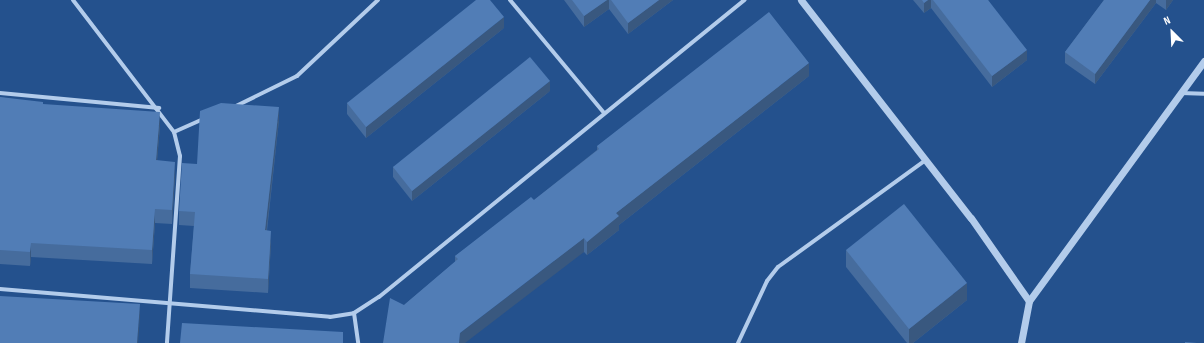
<!DOCTYPE html>
<html>
<head>
<meta charset="utf-8">
<style>
	body { margin:0 }
	#map { position:relative; width:1204px; height:343px; overflow:hidden; background:#24518d; font-family:"Sofia Sans Condensed",sans-serif }
	div>[style] { position:absolute }
	.minor>* { height:4px; margin:-2px; padding:0 2px; transform-origin:2px; border-radius:2px; background:#b3cceb }
	.tertiary>* { height:7px; margin:-3.5px; padding:0 3.5px; transform-origin:3.5px; border-radius:3.5px; background:#b3cceb }
	.wall>* { inset:0; background:#466c9d }
	.shaded-wall>* { inset:0; background:#39587f }
	.building>* { inset:0; background:#517db6 }
	span { translate:-50% -50%; white-space:nowrap; text-align:center; line-height:1.15; -webkit-text-stroke:4px #24518d; paint-order:stroke }
	.north { position:absolute; left:1152px; top:12px; width:40px; height:40px; -webkit-text-stroke:3px #24518d; paint-order:stroke; rotate:336deg; font-size:11px; font-weight:700; line-height:16px; text-align:center; color:#fff }
	.north::after { content:''; display:block; margin:auto; width:14px; height:18px; background:#fff; clip-path:polygon(50% 0,100% 100%,50% 72%,0 100%) }
</style>
</head>
<body>
<div id="map">
	<div class="minor">
		<i style="left:73px;top:0;width:166px;rotate:52.6deg"></i>
		<i style="left:174px;top:132px;width:25px;rotate:76deg"></i>
		<i style="left:180px;top:156px;width:187px;rotate:94deg"></i>
		<i style="left:510px;top:0;width:147px;rotate:50.2deg"></i>
		<i style="left:0;top:93px;width:160px;rotate:5.4deg"></i>
		<i style="left:1181px;top:93px;width:23px;rotate:2deg"></i>
		<i style="left:236px;top:106px;width:68px;rotate:-26.2deg"></i>
		<i style="left:297px;top:76px;width:111px;rotate:-43.2deg"></i>
		<i style="left:174px;top:132px;width:32px;rotate:-24deg"></i>
		<i style="left:0;top:289px;width:331px;rotate:4.8deg"></i>
		<i style="left:330px;top:317px;width:24px;rotate:-9deg"></i>
		<i style="left:354px;top:313px;width:30px;rotate:-33deg"></i>
		<i style="left:379px;top:297px;width:471px;rotate:-39.1deg"></i>
		<i style="left:354px;top:313px;width:30px;rotate:82deg"></i>
		<i style="left:738px;top:343px;width:68px;rotate:-64.9deg"></i>
		<i style="left:767px;top:281px;width:18px;rotate:-52deg"></i>
		<i style="left:778px;top:267px;width:183px;rotate:-35.9deg"></i>
	</div>
	<div class="tertiary">
		<i style="left:801px;top:0;width:276px;rotate:52.1deg"></i>
		<i style="left:971px;top:218px;width:101px;rotate:55.1deg"></i>
		<i style="left:1021px;top:343px;width:43px;rotate:-79.2deg"></i>
		<i style="left:1029px;top:301px;width:297px;rotate:-53.9deg"></i>
	</div>
	<div class="wall">
		<i style="clip-path:polygon(564px 0,673px 0,628px 34px,609px 9px,584px 27px)"></i>
		<i style="clip-path:polygon(913px 0,988px 0,1027px 60px,992px 87px,931px 8px,924px 13px)"></i>
		<i style="clip-path:polygon(1104px 0,1173px 0,1166px 10px,1156px 3px,1095px 84px,1065px 63px,1065px 52px)"></i>
		<i style="clip-path:polygon(504px 28px,366px 138px,347px 114px,347px 103px)"></i>
		<i style="clip-path:polygon(809px 76px,619px 225px,619px 230px,587px 255px,584px 252px,404px 305px,455px 262px,455px 256px,534px 200px,597px 150px,597px 146px)"></i>
		<i style="clip-path:polygon(550px 91px,412px 201px,393px 177px,393px 167px)"></i>
		<i style="clip-path:polygon(0 97px,160px 126px,157px 160px,175px 176px,172px 224px,155px 223px,152px 264px,31px 257px,30px 266px,0 264px)"></i>
		<i style="clip-path:polygon(279px 120px,267px 231px,271px 244px,268px 293px,190px 288px,190px 274px,194px 226px,179px 225px,179px 211px)"></i>
		<i style="clip-path:polygon(846px 250px,967px 300px,913px 343px,907px 343px,846px 267px)"></i>
	</div>
	<div class="shaded-wall">
		<i style="clip-path:polygon(607px 0,609px 0,609px 9px,584px 27px,584px 16px)"></i>
		<i style="clip-path:polygon(659px 0,673px 0,628px 34px,628px 23px)"></i>
		<i style="clip-path:polygon(928px 0,931px 0,931px 8px,924px 13px,924px 3px)"></i>
		<i style="clip-path:polygon(1150px 0,1156px 0,1156px 3px,1095px 84px,1095px 74px)"></i>
		<i style="clip-path:polygon(1166px 0,1173px 0,1166px 10px)"></i>
		<i style="clip-path:polygon(504px 17px,504px 28px,366px 138px,366px 127px)"></i>
		<i style="clip-path:polygon(1027px 50px,1027px 60px,992px 87px,992px 76px)"></i>
		<i style="clip-path:polygon(809px 63px,809px 76px,619px 225px,619px 230px,587px 255px,587px 242px,616px 213px)"></i>
		<i style="clip-path:polygon(550px 81px,550px 91px,412px 201px,412px 191px)"></i>
		<i style="clip-path:polygon(279px 107px,279px 120px,265px 244px,265px 230px)"></i>
		<i style="clip-path:polygon(160px 112px,160px 126px,156px 175px,156px 160px)"></i>
		<i style="clip-path:polygon(175px 162px,175px 176px,172px 224px,172px 210px)"></i>
		<i style="clip-path:polygon(155px 209px,155px 223px,152px 264px,152px 250px)"></i>
		<i style="clip-path:polygon(271px 231px,271px 244px,268px 293px,268px 279px)"></i>
		<i style="clip-path:polygon(584px 238px,584px 252px,465px 343px,459px 343px,460px 333px)"></i>
		<i style="clip-path:polygon(31px 243px,31px 257px,30px 266px,30px 252px)"></i>
		<i style="clip-path:polygon(967px 283px,967px 300px,913px 343px,909px 343px,909px 329px)"></i>
		<i style="clip-path:polygon(140px 304px,140px 317px,138px 343px,137px 343px)"></i>
	</div>
	<div class="building">
		<i style="clip-path:polygon(476px 0,490px 0,504px 17px,366px 127px,347px 103px)"></i>
		<i style="clip-path:polygon(572px 0,607px 0,584px 16px)"></i>
		<i style="clip-path:polygon(611px 0,659px 0,628px 23px)"></i>
		<i style="clip-path:polygon(922px 0,928px 0,924px 3px)"></i>
		<i style="clip-path:polygon(933px 0,988px 0,1027px 50px,992px 76px)"></i>
		<i style="clip-path:polygon(1104px 0,1150px 0,1095px 74px,1065px 52px)"></i>
		<i style="clip-path:polygon(769px 12px,809px 63px,616px 213px,619px 216px,587px 242px,584px 238px,460px 333px,459px 343px,383px 343px,390px 298px,404px 305px,458px 259px,455px 256px,531px 197px,534px 200px,599px 149px,597px 146px)"></i>
		<i style="clip-path:polygon(530px 57px,550px 81px,412px 191px,393px 167px)"></i>
		<i style="clip-path:polygon(0 97px,43px 102px,43px 104px,160px 112px,156px 160px,175px 162px,172px 210px,155px 209px,152px 250px,31px 243px,30px 252px,0 250px)"></i>
		<i style="clip-path:polygon(221px 103px,279px 107px,265px 230px,271px 231px,268px 279px,190px 274px,195px 212px,179px 211px,182px 163px,197px 164px,200px 111px)"></i>
		<i style="clip-path:polygon(904px 204px,967px 283px,909px 329px,846px 250px)"></i>
		<i style="clip-path:polygon(0 296px,140px 304px,137px 343px,0 343px)"></i>
		<i style="clip-path:polygon(182px 323px,343px 332px,343px 343px,180px 343px)"></i>
		<i style="clip-path:polygon(1185px 342px,1197px 343px,1185px 343px)"></i>
	</div>
	<div class="north">N</div>
</div>
</body>
</html>
